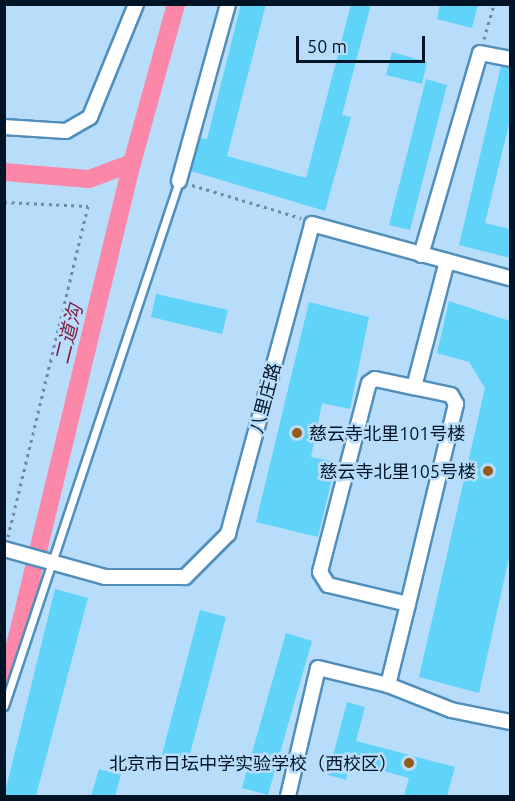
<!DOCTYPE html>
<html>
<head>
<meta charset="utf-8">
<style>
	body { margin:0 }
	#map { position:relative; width:515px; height:801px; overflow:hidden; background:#b8ddfa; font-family:Ubuntu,"Noto Sans SC",sans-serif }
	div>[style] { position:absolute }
	.canal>* { height:18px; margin:-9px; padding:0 9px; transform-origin:9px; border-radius:9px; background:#fb87a9 }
	.building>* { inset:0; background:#60d3f9 }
	.path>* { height:3px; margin-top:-1.5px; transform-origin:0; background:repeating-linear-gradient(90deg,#6d8ba3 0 3px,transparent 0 7.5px) }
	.roads { filter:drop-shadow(2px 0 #518ebb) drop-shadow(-2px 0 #518ebb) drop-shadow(0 2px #518ebb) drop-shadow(0 -2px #518ebb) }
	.service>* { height:7px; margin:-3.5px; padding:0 3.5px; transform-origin:3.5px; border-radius:3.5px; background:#fff }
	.minor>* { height:14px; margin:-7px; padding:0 7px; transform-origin:7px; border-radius:7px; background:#fff }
	.dots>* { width:16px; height:16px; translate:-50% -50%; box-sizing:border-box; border:3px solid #b8ddfa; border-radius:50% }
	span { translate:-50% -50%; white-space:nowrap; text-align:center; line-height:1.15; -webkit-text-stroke:5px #b8ddfa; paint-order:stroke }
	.street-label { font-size:18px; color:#001425 }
	.poi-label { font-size:18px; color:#001425 }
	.left { translate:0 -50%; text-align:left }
	.right { translate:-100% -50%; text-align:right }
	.water-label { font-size:20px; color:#831c43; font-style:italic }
	.frame { position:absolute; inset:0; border:6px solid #001425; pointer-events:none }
	.scale { position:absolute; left:296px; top:36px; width:129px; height:27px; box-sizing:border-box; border:3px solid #001425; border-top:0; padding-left:8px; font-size:18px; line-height:21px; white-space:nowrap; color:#001425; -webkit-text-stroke:4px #b8ddfa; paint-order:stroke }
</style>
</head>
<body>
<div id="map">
	<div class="canal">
		<i style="left:4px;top:172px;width:85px;rotate:4.7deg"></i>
		<i style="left:89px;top:179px;width:46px;rotate:-20.4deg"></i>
		<i style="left:4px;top:673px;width:33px;rotate:-69deg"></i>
		<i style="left:16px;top:642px;width:493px;rotate:-76.4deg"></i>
		<i style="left:132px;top:163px;width:165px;rotate:-74.5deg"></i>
	</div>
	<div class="building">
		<i style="clip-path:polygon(241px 4px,266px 4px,227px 156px,306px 178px,351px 4px,371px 4px,342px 115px,351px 117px,325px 211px,191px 171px,200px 138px,207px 139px)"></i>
		<i style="clip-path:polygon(440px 4px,478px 4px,472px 28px,437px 19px)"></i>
		<i style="clip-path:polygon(392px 52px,427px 62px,422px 84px,386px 75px)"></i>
		<i style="clip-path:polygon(501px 66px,510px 68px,510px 120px,485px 223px,510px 229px,510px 258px,459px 245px)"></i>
		<i style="clip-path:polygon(426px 79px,447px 85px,410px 230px,389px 225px)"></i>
		<i style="clip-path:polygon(156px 294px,228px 310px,222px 334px,151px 317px)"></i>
		<i style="clip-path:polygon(449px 301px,510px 321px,510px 553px,479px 693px,419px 677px,485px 388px,469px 362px,437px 353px)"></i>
		<i style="clip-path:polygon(309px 302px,369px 317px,350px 409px,322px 403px,311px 457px,336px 462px,318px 537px,256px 522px)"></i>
		<i style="clip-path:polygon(55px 589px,88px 598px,36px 796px,4px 796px)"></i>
		<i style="clip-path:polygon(200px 610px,226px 617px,186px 769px,160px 762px)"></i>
		<i style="clip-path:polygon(286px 633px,312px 641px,268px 795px,242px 788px)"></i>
		<i style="clip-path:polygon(347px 702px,365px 707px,356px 741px,455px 767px,447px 796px,404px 796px,409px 778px,350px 762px,346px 780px,328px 775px)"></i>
		<i style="clip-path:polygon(99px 769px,121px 775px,115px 796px,91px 796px)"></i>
	</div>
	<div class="path">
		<i style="left:484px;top:39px;width:36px;rotate:-74deg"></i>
		<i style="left:192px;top:185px;width:114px;rotate:16.8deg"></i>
		<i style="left:4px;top:202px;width:84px;rotate:2.7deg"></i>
		<i style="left:88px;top:206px;width:340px;rotate:103.6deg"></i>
	</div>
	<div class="roads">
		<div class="service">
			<i style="left:4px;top:706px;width:553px;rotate:-71.57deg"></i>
		</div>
		<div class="minor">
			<i style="left:4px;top:127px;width:62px;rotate:3.7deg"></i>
			<i style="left:66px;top:131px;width:28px;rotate:-30deg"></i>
			<i style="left:90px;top:117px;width:122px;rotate:-67.8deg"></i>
			<i style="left:179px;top:181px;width:184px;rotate:-74.5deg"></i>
			<i style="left:421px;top:255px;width:210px;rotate:-73.7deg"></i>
			<i style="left:480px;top:53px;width:31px;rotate:11deg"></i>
			<i style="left:4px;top:549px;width:105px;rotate:15.5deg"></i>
			<i style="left:105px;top:577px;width:80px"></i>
			<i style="left:185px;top:577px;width:61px;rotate:-45deg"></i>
			<i style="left:228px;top:534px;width:321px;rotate:-74.8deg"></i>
			<i style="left:312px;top:224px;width:205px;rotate:15.3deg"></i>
			<i style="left:408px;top:604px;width:206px;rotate:-76.5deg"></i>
			<i style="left:456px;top:404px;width:10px;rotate:-119deg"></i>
			<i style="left:451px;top:395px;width:38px;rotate:-168deg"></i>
			<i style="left:388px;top:685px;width:83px;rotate:-76.1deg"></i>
			<i style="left:408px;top:604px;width:82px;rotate:-166.6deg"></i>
			<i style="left:328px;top:585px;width:15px;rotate:-122deg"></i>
			<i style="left:320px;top:572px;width:195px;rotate:-75.5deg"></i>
			<i style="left:369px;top:383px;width:7px;rotate:-34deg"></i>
			<i style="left:375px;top:379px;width:40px;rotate:12deg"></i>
			<i style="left:414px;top:387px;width:130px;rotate:-75.3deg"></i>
			<i style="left:288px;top:796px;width:131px;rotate:-76.8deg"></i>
			<i style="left:318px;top:668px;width:72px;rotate:13.7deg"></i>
			<i style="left:388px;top:685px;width:68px;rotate:21.6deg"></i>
			<i style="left:451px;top:710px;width:60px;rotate:11.5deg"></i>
		</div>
	</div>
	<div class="dots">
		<i style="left:297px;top:433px;background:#955a19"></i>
		<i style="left:488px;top:471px;background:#955a19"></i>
		<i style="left:409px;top:763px;background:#955a19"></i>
	</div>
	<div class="street-label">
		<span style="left:265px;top:398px;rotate:-75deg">八里庄路</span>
	</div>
	<div class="poi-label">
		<span class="left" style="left:309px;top:433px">慈云寺北里101号楼</span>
		<span class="right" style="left:476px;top:471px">慈云寺北里105号楼</span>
		<span class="right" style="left:397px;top:763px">北京市日坛中学实验学校（西校区）</span>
	</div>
	<div class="water-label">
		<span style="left:68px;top:334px;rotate:-76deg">二道沟</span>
	</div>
	<div class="frame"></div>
	<div class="scale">50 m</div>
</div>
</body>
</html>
